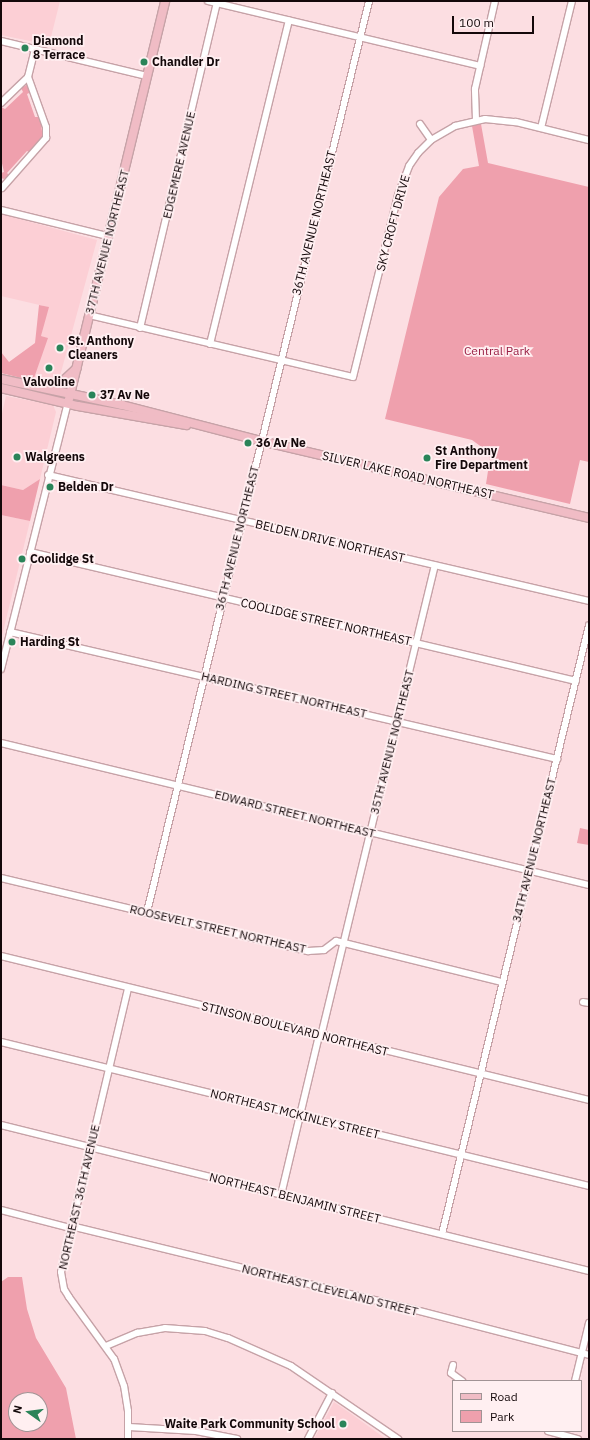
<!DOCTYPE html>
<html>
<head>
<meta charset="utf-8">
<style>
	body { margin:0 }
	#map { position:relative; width:590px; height:1440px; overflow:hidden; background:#fcdee2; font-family:"IBM Plex Sans",sans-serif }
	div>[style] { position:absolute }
	.built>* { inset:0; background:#fccfd5 }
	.green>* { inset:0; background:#efa0ad }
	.roads { filter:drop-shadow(1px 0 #c6a2a7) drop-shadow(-1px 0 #c6a2a7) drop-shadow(0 1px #c6a2a7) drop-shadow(0 -1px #c6a2a7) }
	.minor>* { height:6px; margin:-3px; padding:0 3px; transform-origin:3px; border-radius:3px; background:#fff }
	.major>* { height:8px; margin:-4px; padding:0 4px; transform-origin:4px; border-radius:4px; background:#f0bcc5 }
	.dots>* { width:11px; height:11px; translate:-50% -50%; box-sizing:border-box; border:2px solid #ffeff1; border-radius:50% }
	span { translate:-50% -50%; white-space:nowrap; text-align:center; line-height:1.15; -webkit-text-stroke:3.5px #ffeff1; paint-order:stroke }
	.poi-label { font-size:12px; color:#14080a; font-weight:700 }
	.left { translate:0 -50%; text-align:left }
	.right { translate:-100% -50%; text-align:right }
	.street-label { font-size:12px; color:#14080a }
	.park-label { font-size:12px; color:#991e44 }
	.frame { position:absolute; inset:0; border:2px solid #14080a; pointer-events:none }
	.legend { position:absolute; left:452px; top:1380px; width:130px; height:52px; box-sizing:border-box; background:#ffeff1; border:1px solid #a19395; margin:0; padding:5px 7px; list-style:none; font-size:12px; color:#14080a }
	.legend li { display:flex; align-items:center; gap:8px; height:20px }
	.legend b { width:20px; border:1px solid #a19395 }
	.north { position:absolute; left:8px; top:1392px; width:40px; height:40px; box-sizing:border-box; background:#ffeff1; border:1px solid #a19395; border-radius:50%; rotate:284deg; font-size:11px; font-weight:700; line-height:16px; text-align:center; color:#14080a }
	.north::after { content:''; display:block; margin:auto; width:14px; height:18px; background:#2a8459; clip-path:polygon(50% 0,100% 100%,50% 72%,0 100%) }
	.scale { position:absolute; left:452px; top:16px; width:82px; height:18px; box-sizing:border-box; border:2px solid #14080a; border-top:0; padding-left:5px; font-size:12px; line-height:14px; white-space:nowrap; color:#14080a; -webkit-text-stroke:3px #ffeff1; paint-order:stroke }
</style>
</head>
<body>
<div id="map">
	<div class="built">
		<i style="clip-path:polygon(1px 1px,60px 1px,49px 45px,1px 35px)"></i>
		<i style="clip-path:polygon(1px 214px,97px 240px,60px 376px,56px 381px,46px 383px,33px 381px,47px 338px,41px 336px,48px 307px,1px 296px)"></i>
		<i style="clip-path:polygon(6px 396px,53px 405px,56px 412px,40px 479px,23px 490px,1px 485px,1px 418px)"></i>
		<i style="clip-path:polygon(1px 515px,30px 521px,1px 640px)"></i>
		<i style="clip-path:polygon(334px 1402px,350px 1413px,386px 1439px,314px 1439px)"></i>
	</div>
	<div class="green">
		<i style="clip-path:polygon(27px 85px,31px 92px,27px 94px,35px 117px,40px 117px,43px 138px,31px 153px,27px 151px,7px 173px,10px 176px,4px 179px,1px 178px,1px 173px,4px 172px,1px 159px,1px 107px,5px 109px,23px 92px,21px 88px)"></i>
		<i style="clip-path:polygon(481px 124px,488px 163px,589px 187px,589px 462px,580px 460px,570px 504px,486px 484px,490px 458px,483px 448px,472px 440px,385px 419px,439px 197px,463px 169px,479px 166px,472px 126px)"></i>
		<i style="clip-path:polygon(39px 305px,49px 307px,41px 336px,48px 338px,33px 381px,1px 373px,1px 352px,9px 362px,35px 343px)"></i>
		<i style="clip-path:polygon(40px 479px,30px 521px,1px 515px,1px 485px,23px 490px)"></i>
		<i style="clip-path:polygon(580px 828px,589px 830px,589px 845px,577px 843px)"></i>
		<i style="clip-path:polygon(evenodd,8px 1277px,22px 1277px,27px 1309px,36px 1338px,66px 1388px,76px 1439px,1px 1439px,1px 1282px,8px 1277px,16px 1400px,40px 1400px,40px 1424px,16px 1424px,16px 1400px)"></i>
	</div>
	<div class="roads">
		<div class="minor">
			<i style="left:208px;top:1px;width:280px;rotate:13.4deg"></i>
			<i style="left:1px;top:41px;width:150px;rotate:13.5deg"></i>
			<i style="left:1px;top:103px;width:37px;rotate:-44deg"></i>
			<i style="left:476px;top:120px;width:31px;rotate:-92deg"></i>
			<i style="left:475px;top:89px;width:90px;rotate:-77.2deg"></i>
			<i style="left:420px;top:124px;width:19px;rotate:55deg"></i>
			<i style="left:541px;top:128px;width:131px;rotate:-76.3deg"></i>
			<i style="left:2px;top:188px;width:67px;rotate:-48.7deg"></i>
			<i style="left:46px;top:138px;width:11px;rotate:-90deg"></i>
			<i style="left:46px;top:127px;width:53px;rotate:-109.8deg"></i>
			<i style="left:28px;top:77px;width:29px;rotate:-76deg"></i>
			<i style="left:1px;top:210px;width:110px;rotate:13.7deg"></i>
			<i style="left:89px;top:315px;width:271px;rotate:13.2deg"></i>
			<i style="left:353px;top:377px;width:187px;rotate:-76.1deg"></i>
			<i style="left:398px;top:195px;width:31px;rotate:-69deg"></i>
			<i style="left:409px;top:166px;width:16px;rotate:-55deg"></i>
			<i style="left:418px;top:153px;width:18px;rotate:-45deg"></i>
			<i style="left:431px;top:140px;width:28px;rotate:-30deg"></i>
			<i style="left:455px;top:126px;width:31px;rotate:-13deg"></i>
			<i style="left:485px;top:119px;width:31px;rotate:6deg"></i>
			<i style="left:516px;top:122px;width:75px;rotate:13.9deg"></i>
			<i style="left:140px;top:328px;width:334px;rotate:-76.7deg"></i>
			<i style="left:210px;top:344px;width:333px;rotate:-76.3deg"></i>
			<i style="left:48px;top:475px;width:555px;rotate:13.11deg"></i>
			<i style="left:30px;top:552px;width:561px;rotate:13.29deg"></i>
			<i style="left:10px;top:632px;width:562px;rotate:13.07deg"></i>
			<i style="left:1px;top:669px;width:274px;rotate:-75.9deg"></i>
			<i style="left:1px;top:743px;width:605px;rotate:13.58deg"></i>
			<i style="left:1px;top:878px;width:316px;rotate:13.4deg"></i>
			<i style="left:308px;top:951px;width:16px;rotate:-4deg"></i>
			<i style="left:324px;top:950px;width:15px;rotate:-37deg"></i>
			<i style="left:336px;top:941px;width:171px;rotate:13.9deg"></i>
			<i style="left:147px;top:912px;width:938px;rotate:-76.3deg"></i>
			<i style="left:1px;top:956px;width:605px;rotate:13.76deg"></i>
			<i style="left:583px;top:1002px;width:6px;rotate:9deg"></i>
			<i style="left:321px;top:1036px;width:484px;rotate:-76.4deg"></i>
			<i style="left:1px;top:1042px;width:605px;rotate:13.76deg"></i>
			<i style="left:1px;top:1125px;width:606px;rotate:13.94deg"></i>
			<i style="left:281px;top:1195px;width:164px;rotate:-76.6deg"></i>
			<i style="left:1px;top:1210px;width:71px;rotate:14.6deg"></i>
			<i style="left:71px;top:1226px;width:343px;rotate:13.7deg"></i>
			<i style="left:404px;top:1307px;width:191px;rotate:14.5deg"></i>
			<i style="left:442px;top:1234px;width:626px;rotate:-76.43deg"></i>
			<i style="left:106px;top:1346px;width:34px;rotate:-23deg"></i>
			<i style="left:137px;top:1333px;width:28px;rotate:-10deg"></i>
			<i style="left:165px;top:1328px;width:40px;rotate:4.3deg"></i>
			<i style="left:205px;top:1331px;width:24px;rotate:17deg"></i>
			<i style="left:228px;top:1338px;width:69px;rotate:24deg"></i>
			<i style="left:291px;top:1366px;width:130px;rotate:34.3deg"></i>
			<i style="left:453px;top:1365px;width:8px;rotate:104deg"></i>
			<i style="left:451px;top:1373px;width:14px;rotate:36deg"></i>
			<i style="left:575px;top:1381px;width:60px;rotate:-76.4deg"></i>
			<i style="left:129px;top:1427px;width:67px;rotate:3.4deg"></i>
			<i style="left:196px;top:1431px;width:42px;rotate:11deg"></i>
			<i style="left:548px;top:1431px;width:31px;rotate:15deg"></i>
			<i style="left:128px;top:1439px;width:28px;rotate:-90deg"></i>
			<i style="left:128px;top:1411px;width:25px;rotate:-99deg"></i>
			<i style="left:124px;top:1386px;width:29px;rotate:-110deg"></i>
			<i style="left:114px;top:1359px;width:77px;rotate:-126deg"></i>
			<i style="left:69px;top:1297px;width:9px;rotate:-122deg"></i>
			<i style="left:64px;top:1289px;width:17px;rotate:-100deg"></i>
			<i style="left:61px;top:1272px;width:292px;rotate:-76.7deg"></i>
			<i style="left:308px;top:1439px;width:52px;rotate:-62.4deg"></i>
		</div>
		<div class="major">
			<i style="left:1px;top:379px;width:124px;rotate:12.1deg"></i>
			<i style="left:122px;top:405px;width:144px;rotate:14.5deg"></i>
			<i style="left:261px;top:441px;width:337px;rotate:13.2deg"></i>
			<i style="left:46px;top:386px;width:15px;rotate:-11deg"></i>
			<i style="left:61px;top:383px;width:21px;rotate:-43deg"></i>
			<i style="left:1px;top:388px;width:79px;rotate:13.2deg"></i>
			<i style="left:78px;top:406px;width:110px;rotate:10deg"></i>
			<i style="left:68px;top:403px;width:414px;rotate:-76.4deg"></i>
		</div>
	</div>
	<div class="dots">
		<i style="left:25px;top:48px;background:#2a8459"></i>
		<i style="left:144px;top:62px;background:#2a8459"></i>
		<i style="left:60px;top:348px;background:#2a8459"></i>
		<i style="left:49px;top:368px;background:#2a8459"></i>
		<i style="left:92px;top:395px;background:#2a8459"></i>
		<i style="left:248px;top:443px;background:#2a8459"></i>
		<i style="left:17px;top:457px;background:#2a8459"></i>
		<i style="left:427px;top:458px;background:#2a8459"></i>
		<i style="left:50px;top:487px;background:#2a8459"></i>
		<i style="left:22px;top:559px;background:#2a8459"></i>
		<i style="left:12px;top:642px;background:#2a8459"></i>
		<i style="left:343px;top:1424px;background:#2a8459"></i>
	</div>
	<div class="poi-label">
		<span class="left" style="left:33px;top:48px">Diamond<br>8 Terrace</span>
		<span class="left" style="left:152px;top:62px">Chandler Dr</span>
		<span class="left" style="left:68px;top:348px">St. Anthony<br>Cleaners</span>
		<span style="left:49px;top:382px">Valvoline</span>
		<span class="left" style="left:100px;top:395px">37 Av Ne</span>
		<span class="left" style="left:256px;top:443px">36 Av Ne</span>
		<span class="left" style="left:435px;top:458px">St Anthony<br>Fire Department</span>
		<span class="left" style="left:25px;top:457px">Walgreens</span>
		<span class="left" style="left:58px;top:487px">Belden Dr</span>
		<span class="left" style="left:30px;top:559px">Coolidge St</span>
		<span class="left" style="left:20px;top:642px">Harding St</span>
		<span class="right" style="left:335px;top:1424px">Waite Park Community School</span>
	</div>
	<div class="street-label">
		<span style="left:179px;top:165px;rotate:-77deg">EDGEMERE AVENUE</span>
		<span style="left:314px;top:223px;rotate:-76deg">36TH AVENUE NORTHEAST</span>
		<span style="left:393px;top:223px;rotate:-75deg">SKY CROFT DRIVE</span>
		<span style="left:107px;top:242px;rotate:-76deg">37TH AVENUE NORTHEAST</span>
		<span style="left:408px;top:475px;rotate:13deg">SILVER LAKE ROAD NORTHEAST</span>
		<span style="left:237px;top:538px;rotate:-76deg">36TH AVENUE NORTHEAST</span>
		<span style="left:330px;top:541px;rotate:13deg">BELDEN DRIVE NORTHEAST</span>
		<span style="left:326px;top:622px;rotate:13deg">COOLIDGE STREET NORTHEAST</span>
		<span style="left:284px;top:695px;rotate:13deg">HARDING STREET NORTHEAST</span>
		<span style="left:392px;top:742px;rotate:-76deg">35TH AVENUE NORTHEAST</span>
		<span style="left:295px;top:814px;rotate:14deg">EDWARD STREET NORTHEAST</span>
		<span style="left:534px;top:850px;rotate:-76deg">34TH AVENUE NORTHEAST</span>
		<span style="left:218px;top:929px;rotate:13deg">ROOSEVELT STREET NORTHEAST</span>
		<span style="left:295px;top:1029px;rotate:14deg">STINSON BOULEVARD NORTHEAST</span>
		<span style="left:295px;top:1114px;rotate:14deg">NORTHEAST MCKINLEY STREET</span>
		<span style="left:79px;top:1197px;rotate:-77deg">NORTHEAST 36TH AVENUE</span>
		<span style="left:295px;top:1198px;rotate:14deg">NORTHEAST BENJAMIN STREET</span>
		<span style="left:330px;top:1290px;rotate:14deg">NORTHEAST CLEVELAND STREET</span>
	</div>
	<div class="park-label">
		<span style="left:497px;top:351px">Central Park</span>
	</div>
	<div class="frame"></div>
	<ul class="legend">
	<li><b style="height:5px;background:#f0bcc5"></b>Road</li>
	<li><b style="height:11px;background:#efa0ad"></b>Park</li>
	</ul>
	<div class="north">N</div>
	<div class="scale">100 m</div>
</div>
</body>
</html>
